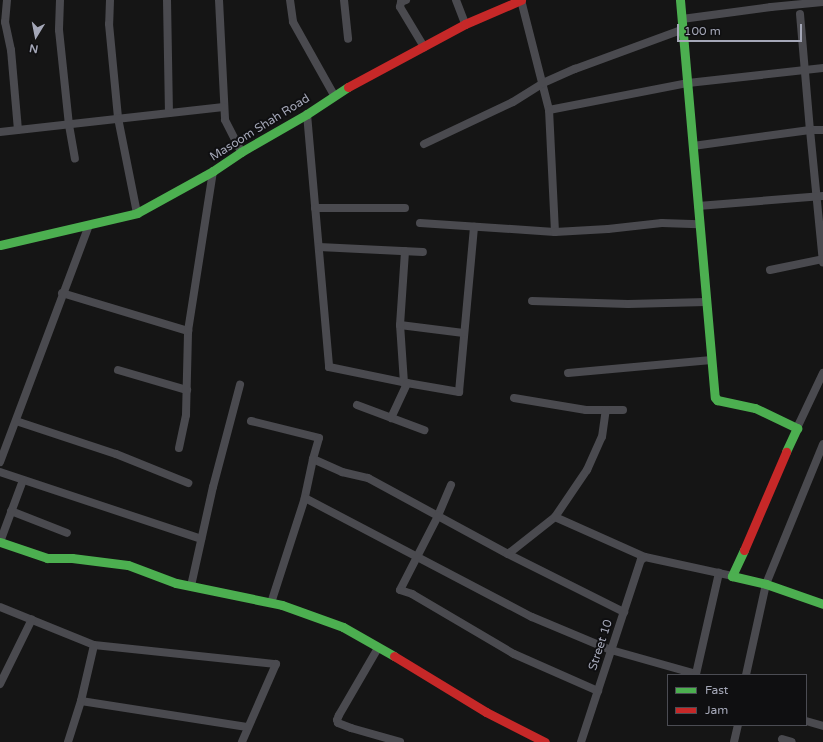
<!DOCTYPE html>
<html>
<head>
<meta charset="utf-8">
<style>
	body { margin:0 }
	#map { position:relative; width:823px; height:742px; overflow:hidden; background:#151515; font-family:"Varela Round",sans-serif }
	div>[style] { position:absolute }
	.street>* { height:8px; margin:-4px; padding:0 4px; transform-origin:4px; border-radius:4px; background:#4a4a4f }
	.fast>* { height:9px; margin:-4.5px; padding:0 4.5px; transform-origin:4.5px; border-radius:4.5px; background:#4caf50 }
	.jam>* { height:9px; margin:-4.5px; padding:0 4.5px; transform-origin:4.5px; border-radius:4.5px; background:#c62828 }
	span { translate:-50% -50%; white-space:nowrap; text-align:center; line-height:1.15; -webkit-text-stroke:4px #0f0f11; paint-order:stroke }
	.street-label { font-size:12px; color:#a4a7b7 }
	.legend { position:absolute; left:667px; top:674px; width:140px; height:52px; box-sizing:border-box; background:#0f0f11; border:1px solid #4b4c53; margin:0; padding:5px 7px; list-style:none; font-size:12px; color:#a4a7b7 }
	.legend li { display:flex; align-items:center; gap:8px; height:20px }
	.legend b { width:20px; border:1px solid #4b4c53 }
	.north { position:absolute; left:16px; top:16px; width:40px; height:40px; -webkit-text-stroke:3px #0f0f11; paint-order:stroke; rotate:190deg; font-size:11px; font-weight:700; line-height:16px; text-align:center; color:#a4a7b7 }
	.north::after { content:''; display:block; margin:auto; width:14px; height:18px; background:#a4a7b7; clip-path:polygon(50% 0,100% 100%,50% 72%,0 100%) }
	.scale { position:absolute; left:677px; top:24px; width:125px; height:18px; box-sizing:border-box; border:2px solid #a4a7b7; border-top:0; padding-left:5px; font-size:12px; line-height:14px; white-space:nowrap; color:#a4a7b7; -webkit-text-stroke:3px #0f0f11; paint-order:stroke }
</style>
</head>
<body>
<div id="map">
	<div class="street">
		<i style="left:7px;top:0;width:22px;rotate:95deg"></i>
		<i style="left:5px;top:22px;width:29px;rotate:78deg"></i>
		<i style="left:11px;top:50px;width:80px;rotate:85deg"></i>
		<i style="left:60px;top:0;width:30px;rotate:92deg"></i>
		<i style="left:59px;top:30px;width:96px;rotate:84deg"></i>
		<i style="left:69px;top:125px;width:34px;rotate:80deg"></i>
		<i style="left:110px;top:0;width:24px;rotate:92deg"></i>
		<i style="left:109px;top:24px;width:94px;rotate:84.5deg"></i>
		<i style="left:118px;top:118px;width:97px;rotate:78.7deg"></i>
		<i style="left:167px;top:0;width:113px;rotate:89deg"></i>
		<i style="left:219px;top:0;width:120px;rotate:87.1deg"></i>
		<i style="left:225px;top:120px;width:36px;rotate:63deg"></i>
		<i style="left:290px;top:0;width:22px;rotate:82deg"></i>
		<i style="left:293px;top:22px;width:84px;rotate:60.7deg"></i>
		<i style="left:344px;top:0;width:39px;rotate:84deg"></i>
		<i style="left:406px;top:0;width:5px;rotate:158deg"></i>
		<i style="left:401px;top:2px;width:5px;rotate:101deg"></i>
		<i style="left:400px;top:7px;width:47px;rotate:59deg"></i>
		<i style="left:456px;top:0;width:26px;rotate:69deg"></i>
		<i style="left:521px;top:0;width:114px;rotate:75.7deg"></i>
		<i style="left:549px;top:110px;width:142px;rotate:-11deg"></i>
		<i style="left:688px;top:83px;width:136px;rotate:-6.3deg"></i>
		<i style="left:800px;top:14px;width:116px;rotate:85.1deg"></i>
		<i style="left:810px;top:130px;width:13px"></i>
		<i style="left:682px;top:19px;width:90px;rotate:-7.7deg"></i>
		<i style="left:771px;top:7px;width:52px;rotate:-5.5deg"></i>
		<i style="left:307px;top:114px;width:254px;rotate:85deg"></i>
		<i style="left:329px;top:367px;width:80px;rotate:11.6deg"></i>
		<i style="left:407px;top:383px;width:53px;rotate:9.8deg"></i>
		<i style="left:459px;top:392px;width:166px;rotate:-84.8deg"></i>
		<i style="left:0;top:132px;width:225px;rotate:-6.4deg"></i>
		<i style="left:424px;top:144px;width:98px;rotate:-25.3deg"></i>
		<i style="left:513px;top:102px;width:36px;rotate:-32deg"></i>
		<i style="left:543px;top:83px;width:35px;rotate:-24deg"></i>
		<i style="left:575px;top:69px;width:116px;rotate:-20.2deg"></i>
		<i style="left:693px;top:146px;width:118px;rotate:-7.8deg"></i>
		<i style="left:810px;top:130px;width:133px;rotate:84.4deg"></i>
		<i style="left:698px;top:206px;width:125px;rotate:-4.6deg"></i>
		<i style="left:315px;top:208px;width:90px"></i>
		<i style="left:420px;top:223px;width:135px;rotate:3.8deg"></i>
		<i style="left:555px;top:232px;width:122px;rotate:-92.8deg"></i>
		<i style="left:555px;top:232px;width:53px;rotate:-3.2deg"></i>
		<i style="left:608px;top:229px;width:54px;rotate:-6.3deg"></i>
		<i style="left:662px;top:223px;width:37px;rotate:2deg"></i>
		<i style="left:319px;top:247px;width:104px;rotate:2.8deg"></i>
		<i style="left:770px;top:270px;width:54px;rotate:-11.7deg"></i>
		<i style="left:62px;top:293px;width:132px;rotate:16.8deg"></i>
		<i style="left:532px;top:301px;width:96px;rotate:1.8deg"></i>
		<i style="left:628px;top:304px;width:78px;rotate:-1.5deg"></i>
		<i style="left:400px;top:325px;width:64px;rotate:7.1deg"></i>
		<i style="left:118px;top:370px;width:72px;rotate:16.2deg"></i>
		<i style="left:568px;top:373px;width:144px;rotate:-5.2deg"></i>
		<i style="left:404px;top:383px;width:58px;rotate:-93.9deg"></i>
		<i style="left:400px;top:325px;width:74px;rotate:-86.1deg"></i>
		<i style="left:514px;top:398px;width:73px;rotate:9.5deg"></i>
		<i style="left:586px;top:410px;width:37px"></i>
		<i style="left:357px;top:405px;width:72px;rotate:20.5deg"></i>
		<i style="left:391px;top:418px;width:38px;rotate:-65deg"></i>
		<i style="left:16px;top:421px;width:105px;rotate:18.3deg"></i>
		<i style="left:116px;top:454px;width:78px;rotate:21.9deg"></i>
		<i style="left:251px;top:421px;width:70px;rotate:14deg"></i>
		<i style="left:319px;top:438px;width:22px;rotate:106deg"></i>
		<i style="left:313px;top:459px;width:32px;rotate:24deg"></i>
		<i style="left:342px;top:472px;width:27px;rotate:13deg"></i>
		<i style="left:368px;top:478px;width:159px;rotate:28.5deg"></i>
		<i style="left:508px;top:554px;width:60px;rotate:-38.2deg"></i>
		<i style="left:555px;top:517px;width:57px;rotate:-55.8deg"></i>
		<i style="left:587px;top:470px;width:36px;rotate:-66deg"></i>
		<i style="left:602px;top:437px;width:27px;rotate:-82deg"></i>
		<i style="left:797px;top:428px;width:61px;rotate:-64.7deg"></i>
		<i style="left:179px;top:448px;width:34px;rotate:-78deg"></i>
		<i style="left:186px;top:415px;width:84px;rotate:-88.6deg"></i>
		<i style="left:188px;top:331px;width:162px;rotate:-81.1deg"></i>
		<i style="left:313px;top:459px;width:40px;rotate:102deg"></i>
		<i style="left:305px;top:498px;width:256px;rotate:27.7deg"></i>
		<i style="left:532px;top:617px;width:86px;rotate:22.7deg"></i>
		<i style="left:611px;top:650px;width:88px;rotate:15.8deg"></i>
		<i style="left:696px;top:674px;width:104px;rotate:-77.2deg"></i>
		<i style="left:0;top:462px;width:253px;rotate:-69.4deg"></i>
		<i style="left:0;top:472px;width:212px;rotate:18.4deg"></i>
		<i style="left:451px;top:485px;width:34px;rotate:113deg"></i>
		<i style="left:438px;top:516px;width:83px;rotate:117.2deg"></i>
		<i style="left:400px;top:590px;width:13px;rotate:18deg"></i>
		<i style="left:412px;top:594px;width:118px;rotate:30.5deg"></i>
		<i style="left:514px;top:654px;width:92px;rotate:23.8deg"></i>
		<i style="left:11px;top:511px;width:60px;rotate:21.4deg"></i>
		<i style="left:555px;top:517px;width:98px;rotate:24deg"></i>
		<i style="left:645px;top:557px;width:89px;rotate:12.3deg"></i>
		<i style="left:0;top:542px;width:66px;rotate:-69.6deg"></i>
		<i style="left:508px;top:554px;width:130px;rotate:26.6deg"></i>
		<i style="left:191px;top:586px;width:101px;rotate:-77.5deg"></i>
		<i style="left:213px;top:487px;width:106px;rotate:-75.2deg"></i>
		<i style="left:271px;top:603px;width:110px;rotate:-72.1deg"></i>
		<i style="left:0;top:607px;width:101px;rotate:22deg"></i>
		<i style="left:94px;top:645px;width:183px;rotate:6deg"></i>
		<i style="left:276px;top:664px;width:85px;rotate:113.6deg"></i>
		<i style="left:378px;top:648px;width:78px;rotate:120.2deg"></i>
		<i style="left:339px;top:715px;width:5px;rotate:112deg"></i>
		<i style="left:337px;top:720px;width:3px;rotate:72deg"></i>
		<i style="left:338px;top:723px;width:14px;rotate:21deg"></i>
		<i style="left:351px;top:728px;width:51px;rotate:15.9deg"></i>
		<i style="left:746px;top:675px;width:93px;rotate:-77.6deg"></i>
		<i style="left:766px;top:584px;width:151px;rotate:-67.8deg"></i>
		<i style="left:0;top:684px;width:72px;rotate:-63.8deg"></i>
		<i style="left:81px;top:701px;width:168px;rotate:8.9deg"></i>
		<i style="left:806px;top:721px;width:18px;rotate:16deg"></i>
		<i style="left:782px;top:739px;width:10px;rotate:17deg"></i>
		<i style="left:68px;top:742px;width:43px;rotate:-72.4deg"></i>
		<i style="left:81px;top:701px;width:57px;rotate:-76.9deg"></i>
		<i style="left:581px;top:742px;width:192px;rotate:-71.8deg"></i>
		<i style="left:641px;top:560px;width:5px;rotate:-37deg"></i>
		<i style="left:734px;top:742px;width:17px;rotate:-77deg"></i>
	</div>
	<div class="fast">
		<i style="left:680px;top:0;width:399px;rotate:85deg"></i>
		<i style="left:715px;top:397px;width:4px;rotate:56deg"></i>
		<i style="left:717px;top:400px;width:39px;rotate:12deg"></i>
		<i style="left:755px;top:408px;width:47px;rotate:25.5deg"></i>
		<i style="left:797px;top:428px;width:26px;rotate:115deg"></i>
		<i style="left:0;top:245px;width:141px;rotate:-13.1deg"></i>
		<i style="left:137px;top:213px;width:87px;rotate:-28.9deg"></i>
		<i style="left:213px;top:171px;width:34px;rotate:-34deg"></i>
		<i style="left:241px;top:152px;width:76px;rotate:-29.9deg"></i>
		<i style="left:307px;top:114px;width:49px;rotate:-33.4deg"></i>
		<i style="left:0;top:542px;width:50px;rotate:18.8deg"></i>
		<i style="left:47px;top:558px;width:25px"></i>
		<i style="left:72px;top:558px;width:56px;rotate:7.1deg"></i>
		<i style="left:128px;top:565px;width:51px;rotate:20.6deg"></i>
		<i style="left:176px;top:583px;width:108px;rotate:11.7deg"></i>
		<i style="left:282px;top:605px;width:65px;rotate:19.8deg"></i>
		<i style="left:343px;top:627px;width:59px;rotate:29.6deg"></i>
		<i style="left:744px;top:550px;width:29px;rotate:115deg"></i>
		<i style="left:732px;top:576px;width:35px;rotate:13deg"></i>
		<i style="left:766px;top:584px;width:60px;rotate:19.3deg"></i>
	</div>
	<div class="jam">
		<i style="left:348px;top:87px;width:133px;rotate:-28.3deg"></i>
		<i style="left:465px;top:24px;width:61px;rotate:-23.2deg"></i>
		<i style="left:744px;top:550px;width:107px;rotate:-66.8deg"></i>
		<i style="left:394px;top:656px;width:108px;rotate:31.3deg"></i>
		<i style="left:486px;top:712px;width:66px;rotate:27deg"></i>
	</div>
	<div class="street-label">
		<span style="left:260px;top:128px;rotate:-32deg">Masoom Shah Road</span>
		<span style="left:601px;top:645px;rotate:-72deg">Street 10</span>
	</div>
	<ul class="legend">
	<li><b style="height:5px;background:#4caf50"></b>Fast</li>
	<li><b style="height:5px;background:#c62828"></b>Jam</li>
	</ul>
	<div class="north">N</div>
	<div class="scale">100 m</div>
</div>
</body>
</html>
